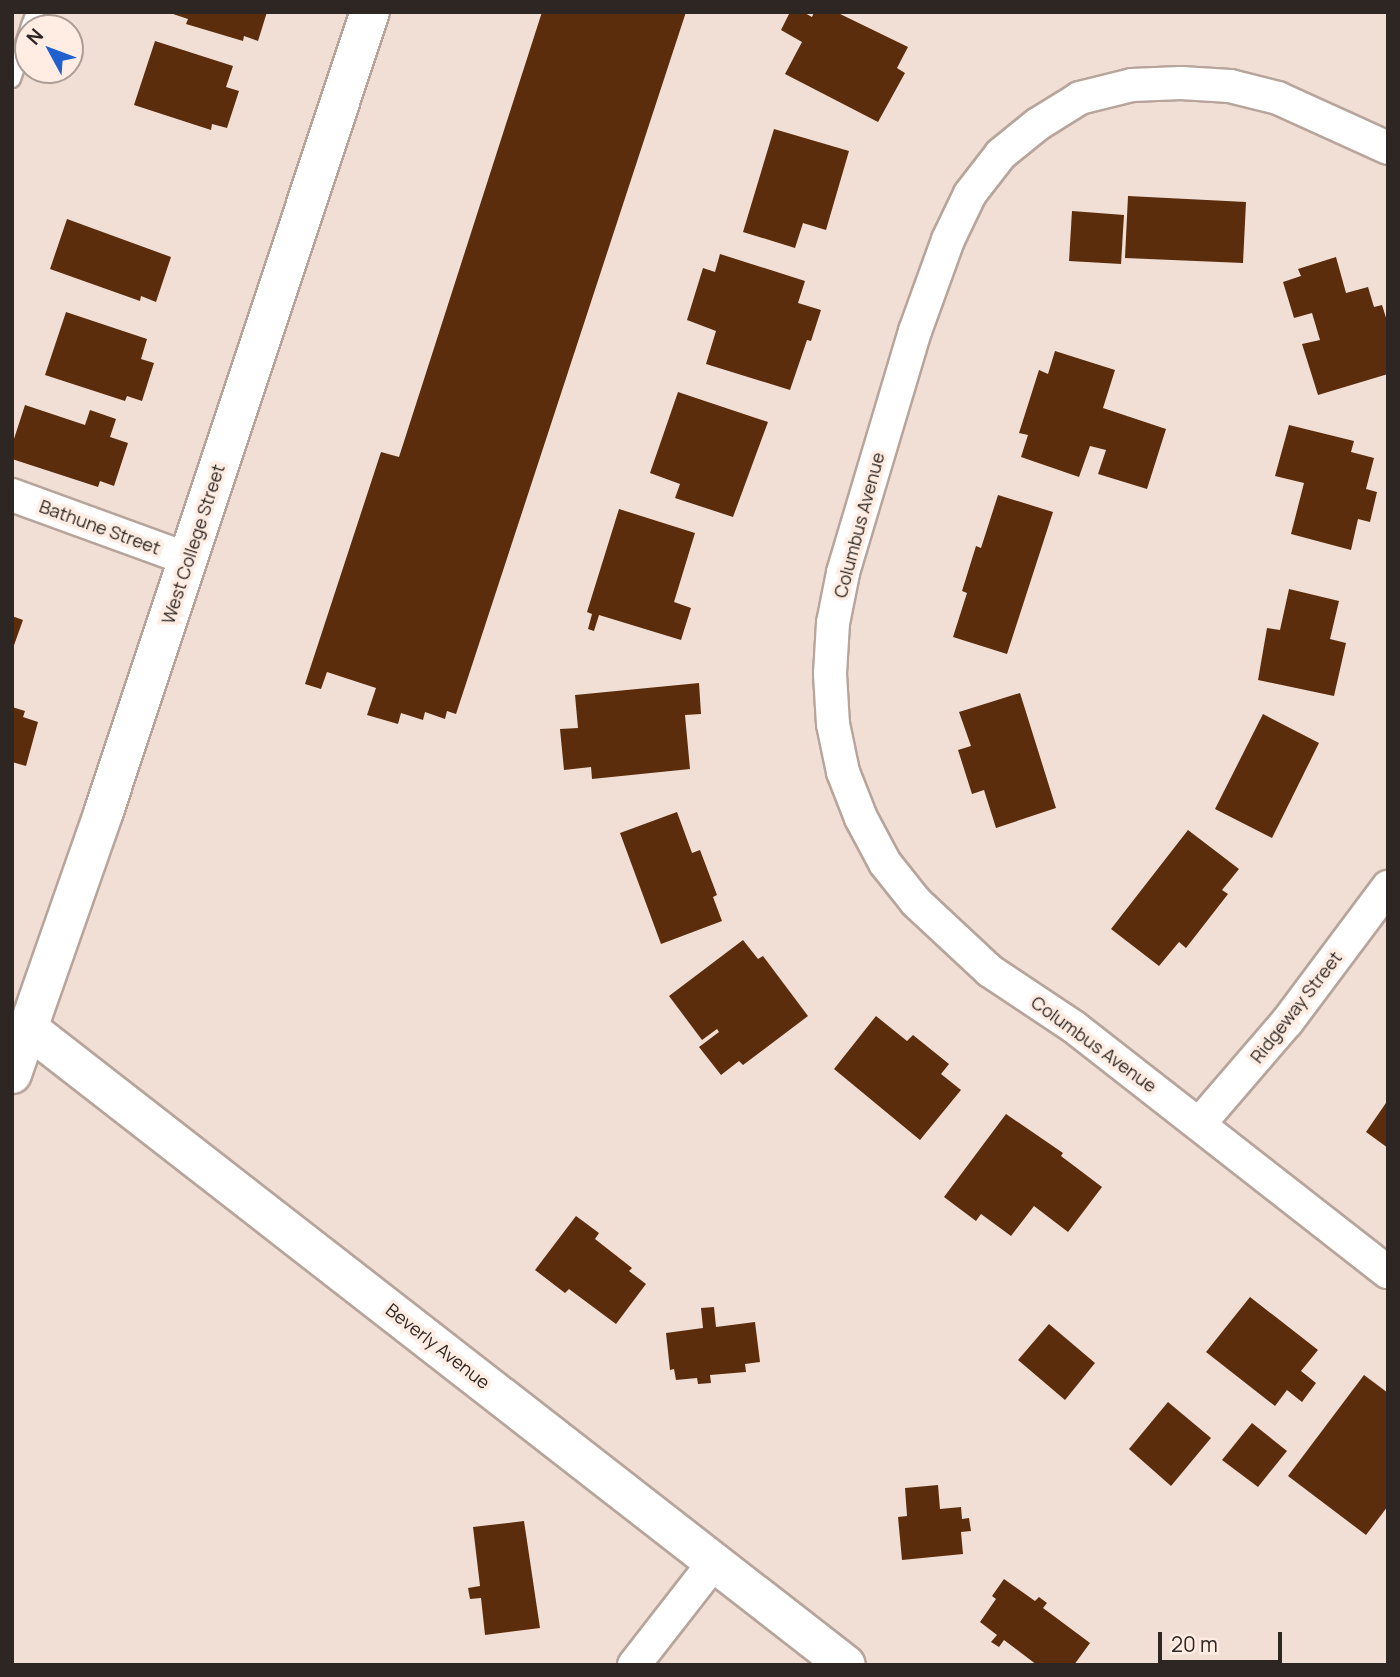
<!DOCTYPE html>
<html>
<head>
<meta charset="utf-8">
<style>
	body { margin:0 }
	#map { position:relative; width:1400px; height:1677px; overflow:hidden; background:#f1dfd5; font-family:Manrope,sans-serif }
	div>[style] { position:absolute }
	.building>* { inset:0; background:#5c2d0d }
	.roads { filter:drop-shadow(2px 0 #b7a59c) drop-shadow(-2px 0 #b7a59c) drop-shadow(0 2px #b7a59c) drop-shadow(0 -2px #b7a59c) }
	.service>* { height:16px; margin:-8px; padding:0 8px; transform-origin:8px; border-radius:8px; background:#fff }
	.minor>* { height:32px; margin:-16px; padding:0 16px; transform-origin:16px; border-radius:16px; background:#fff }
	.tertiary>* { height:38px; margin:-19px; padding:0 19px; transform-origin:19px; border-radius:19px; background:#fff }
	span { translate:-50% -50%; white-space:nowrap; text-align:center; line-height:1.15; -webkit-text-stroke:7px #ffece2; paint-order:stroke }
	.street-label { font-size:18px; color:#2d2622 }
	.frame { position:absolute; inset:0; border:14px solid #2d2622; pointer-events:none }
	.north { position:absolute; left:14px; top:14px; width:70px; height:70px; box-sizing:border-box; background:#ffece2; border:2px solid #ab9d95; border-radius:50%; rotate:311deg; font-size:19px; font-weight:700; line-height:28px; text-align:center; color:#2d2622 }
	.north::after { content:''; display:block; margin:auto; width:24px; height:32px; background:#2161cd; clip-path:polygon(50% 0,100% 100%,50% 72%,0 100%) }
	.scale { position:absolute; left:1158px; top:1632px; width:124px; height:32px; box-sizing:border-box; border:4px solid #2d2622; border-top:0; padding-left:9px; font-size:21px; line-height:24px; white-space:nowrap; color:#2d2622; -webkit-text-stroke:5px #ffece2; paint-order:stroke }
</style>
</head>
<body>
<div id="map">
	<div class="building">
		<i style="clip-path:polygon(167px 12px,267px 12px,258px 41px,244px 36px,243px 41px,186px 24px,188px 19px)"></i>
		<i style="clip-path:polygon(542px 12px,686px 12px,456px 714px,447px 711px,445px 719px,425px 712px,423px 720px,401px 713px,398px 724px,367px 715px,376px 688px,327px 672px,321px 689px,305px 684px,381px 452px,399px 457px)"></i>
		<i style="clip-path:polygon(790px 12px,803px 12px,812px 17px,814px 12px,836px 12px,908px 47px,897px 68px,905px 73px,878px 122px,785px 74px,802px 42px,781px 30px)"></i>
		<i style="clip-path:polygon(155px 41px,233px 66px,226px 87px,239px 91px,227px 128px,212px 124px,211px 130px,134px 105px)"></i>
		<i style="clip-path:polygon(774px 129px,849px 151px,826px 230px,803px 223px,795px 248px,743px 232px)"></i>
		<i style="clip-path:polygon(1128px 196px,1246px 202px,1243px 263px,1125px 258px)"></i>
		<i style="clip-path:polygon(1072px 211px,1124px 215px,1121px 264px,1069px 261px)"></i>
		<i style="clip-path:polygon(67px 219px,171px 257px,156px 302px,141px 296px,140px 301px,50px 269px)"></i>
		<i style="clip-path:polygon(720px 254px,805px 281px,798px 303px,821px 310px,811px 341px,807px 340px,790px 390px,706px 364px,716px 331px,687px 320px,703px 268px,715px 272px)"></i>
		<i style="clip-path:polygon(1336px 257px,1346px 293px,1368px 287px,1374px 307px,1382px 305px,1388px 324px,1388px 374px,1318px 395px,1302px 344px,1320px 340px,1312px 313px,1294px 318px,1283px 282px,1301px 276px,1298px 269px)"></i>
		<i style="clip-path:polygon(66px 312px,147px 339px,141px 359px,154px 363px,142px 401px,127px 396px,125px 401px,45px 375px)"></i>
		<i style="clip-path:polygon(1055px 351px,1115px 370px,1103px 408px,1166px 429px,1147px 489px,1098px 474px,1106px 450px,1090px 446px,1079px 477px,1021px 457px,1028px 435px,1019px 433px,1039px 370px,1048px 374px)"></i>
		<i style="clip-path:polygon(678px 392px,768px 422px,733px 517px,675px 498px,680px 484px,650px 473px)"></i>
		<i style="clip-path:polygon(25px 405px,85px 425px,90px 410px,116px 419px,110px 437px,128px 443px,114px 486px,100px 481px,98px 487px,12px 459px,12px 445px)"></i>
		<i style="clip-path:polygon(1289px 425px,1354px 441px,1351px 452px,1374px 458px,1366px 489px,1377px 492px,1370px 522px,1358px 519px,1351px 550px,1291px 534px,1304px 483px,1275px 476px)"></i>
		<i style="clip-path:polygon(998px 495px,1053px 512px,1007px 654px,953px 637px,967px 593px,962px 591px,976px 546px,981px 548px)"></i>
		<i style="clip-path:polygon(619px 509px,695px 533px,674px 602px,691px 608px,681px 640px,599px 615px,594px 631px,588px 629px,592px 614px,587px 612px)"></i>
		<i style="clip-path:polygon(1289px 589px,1339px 601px,1330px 639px,1346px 643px,1334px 696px,1258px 680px,1267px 628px,1280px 630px)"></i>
		<i style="clip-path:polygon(12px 616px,23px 620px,13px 648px,12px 648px)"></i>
		<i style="clip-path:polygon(699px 683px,701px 714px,685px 715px,690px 769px,592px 779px,591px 767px,564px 770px,560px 729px,578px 728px,575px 695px)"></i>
		<i style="clip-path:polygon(1020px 693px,1056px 808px,996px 828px,984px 790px,972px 794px,958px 750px,971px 746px,959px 712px)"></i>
		<i style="clip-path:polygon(12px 707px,25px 711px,23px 717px,38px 722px,26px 766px,12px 762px)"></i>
		<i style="clip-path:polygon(1263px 714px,1319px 743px,1272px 838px,1215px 809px)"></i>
		<i style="clip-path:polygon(677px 812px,692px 853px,700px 850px,717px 895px,713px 897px,722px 921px,661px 944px,620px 833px)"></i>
		<i style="clip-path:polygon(1188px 830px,1239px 869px,1222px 890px,1228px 894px,1186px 948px,1179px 942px,1159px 966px,1111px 929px)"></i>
		<i style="clip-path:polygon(743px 940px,758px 959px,763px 956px,808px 1016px,743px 1065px,739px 1061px,721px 1075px,699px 1047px,719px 1032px,717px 1029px,702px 1040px,669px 996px)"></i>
		<i style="clip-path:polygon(876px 1016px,907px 1041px,913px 1035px,949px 1064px,941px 1074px,961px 1090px,920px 1140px,834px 1069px)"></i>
		<i style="clip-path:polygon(1388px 1100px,1388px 1148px,1366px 1132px)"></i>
		<i style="clip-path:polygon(1006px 1114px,1063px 1153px,1061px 1156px,1102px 1187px,1068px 1232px,1034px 1206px,1011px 1236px,981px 1214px,976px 1221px,944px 1197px)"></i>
		<i style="clip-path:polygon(576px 1216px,599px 1233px,595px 1239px,632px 1268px,629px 1271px,646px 1284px,616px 1324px,569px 1289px,565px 1293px,535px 1270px)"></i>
		<i style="clip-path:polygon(1250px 1297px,1318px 1350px,1301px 1371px,1316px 1383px,1302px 1402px,1287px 1390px,1275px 1406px,1206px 1352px)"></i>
		<i style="clip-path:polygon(714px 1307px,716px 1327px,755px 1322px,760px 1362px,745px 1364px,746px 1372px,710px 1375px,711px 1383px,698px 1384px,697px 1378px,676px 1380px,674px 1369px,670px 1370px,666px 1333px,703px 1328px,701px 1308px)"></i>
		<i style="clip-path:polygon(1049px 1324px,1095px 1363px,1065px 1400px,1018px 1360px)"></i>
		<i style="clip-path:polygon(1364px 1375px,1388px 1393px,1388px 1506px,1366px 1535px,1288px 1476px)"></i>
		<i style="clip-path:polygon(1168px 1402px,1211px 1438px,1171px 1486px,1129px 1449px)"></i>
		<i style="clip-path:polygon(1252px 1423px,1287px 1451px,1258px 1487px,1222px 1460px)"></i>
		<i style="clip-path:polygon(938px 1485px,940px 1509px,961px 1507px,962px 1519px,969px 1518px,971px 1531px,961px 1532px,963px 1554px,902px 1560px,898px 1517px,907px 1516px,905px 1488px)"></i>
		<i style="clip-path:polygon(524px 1521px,540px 1628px,485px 1635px,481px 1598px,470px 1599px,468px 1588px,480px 1586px,473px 1527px)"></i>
		<i style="clip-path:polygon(1004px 1579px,1035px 1601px,1039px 1597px,1047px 1603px,1043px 1608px,1090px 1643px,1074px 1665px,1037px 1665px,1004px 1640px,999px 1647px,991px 1642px,997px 1635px,980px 1622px,996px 1599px,992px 1596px)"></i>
	</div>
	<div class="roads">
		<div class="service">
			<i style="left:29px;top:28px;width:17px;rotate:-69deg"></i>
			<i style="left:12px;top:79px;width:50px;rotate:-71.2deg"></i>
		</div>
		<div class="minor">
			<i style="left:1388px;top:148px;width:121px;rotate:-155.6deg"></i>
			<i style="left:1278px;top:98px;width:49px;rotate:-166deg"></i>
			<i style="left:1230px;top:86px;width:49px;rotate:-176.5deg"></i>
			<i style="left:1181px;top:83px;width:49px;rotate:177.7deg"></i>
			<i style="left:1132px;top:85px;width:54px;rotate:166deg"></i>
			<i style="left:1080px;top:98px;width:49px;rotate:148.2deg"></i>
			<i style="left:1038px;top:124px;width:48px;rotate:141deg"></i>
			<i style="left:1001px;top:154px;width:51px;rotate:127.8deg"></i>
			<i style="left:970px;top:194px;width:51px;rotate:115.6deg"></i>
			<i style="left:948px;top:240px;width:97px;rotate:109.9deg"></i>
			<i style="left:915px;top:331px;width:252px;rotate:106.6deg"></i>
			<i style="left:843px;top:573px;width:51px;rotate:101.3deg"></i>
			<i style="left:833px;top:623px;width:51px;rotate:93.4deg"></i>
			<i style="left:830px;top:674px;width:50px;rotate:86.6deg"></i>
			<i style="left:833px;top:724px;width:49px;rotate:78.2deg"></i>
			<i style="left:843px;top:772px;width:49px;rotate:68.6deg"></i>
			<i style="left:861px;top:818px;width:51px;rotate:61.9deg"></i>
			<i style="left:885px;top:863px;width:50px;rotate:51.5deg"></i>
			<i style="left:916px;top:902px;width:101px;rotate:43deg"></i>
			<i style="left:990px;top:971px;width:101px;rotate:33.7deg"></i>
			<i style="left:1074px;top:1027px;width:398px;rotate:38deg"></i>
			<i style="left:12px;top:495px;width:187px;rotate:20deg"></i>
			<i style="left:1200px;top:1123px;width:133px;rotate:-49.3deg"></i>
			<i style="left:1287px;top:1022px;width:169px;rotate:-53.2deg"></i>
			<i style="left:634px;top:1665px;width:132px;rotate:-52.1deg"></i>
		</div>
		<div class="tertiary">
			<i style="left:29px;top:1029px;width:1035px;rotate:37.9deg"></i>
			<i style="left:12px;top:1074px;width:279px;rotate:-70.7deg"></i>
			<i style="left:104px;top:811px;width:842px;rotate:-71.59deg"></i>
		</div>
	</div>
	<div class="street-label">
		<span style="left:859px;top:525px;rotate:-75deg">Columbus Avenue</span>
		<span style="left:100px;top:527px;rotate:20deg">Bathune Street</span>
		<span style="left:193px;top:544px;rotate:-72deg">West College Street</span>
		<span style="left:1296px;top:1007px;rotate:-52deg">Ridgeway Street</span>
		<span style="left:1094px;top:1044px;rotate:36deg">Columbus Avenue</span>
		<span style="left:438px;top:1346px;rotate:38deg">Beverly Avenue</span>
	</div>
	<div class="frame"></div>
	<div class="north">N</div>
	<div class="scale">20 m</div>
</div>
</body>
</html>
